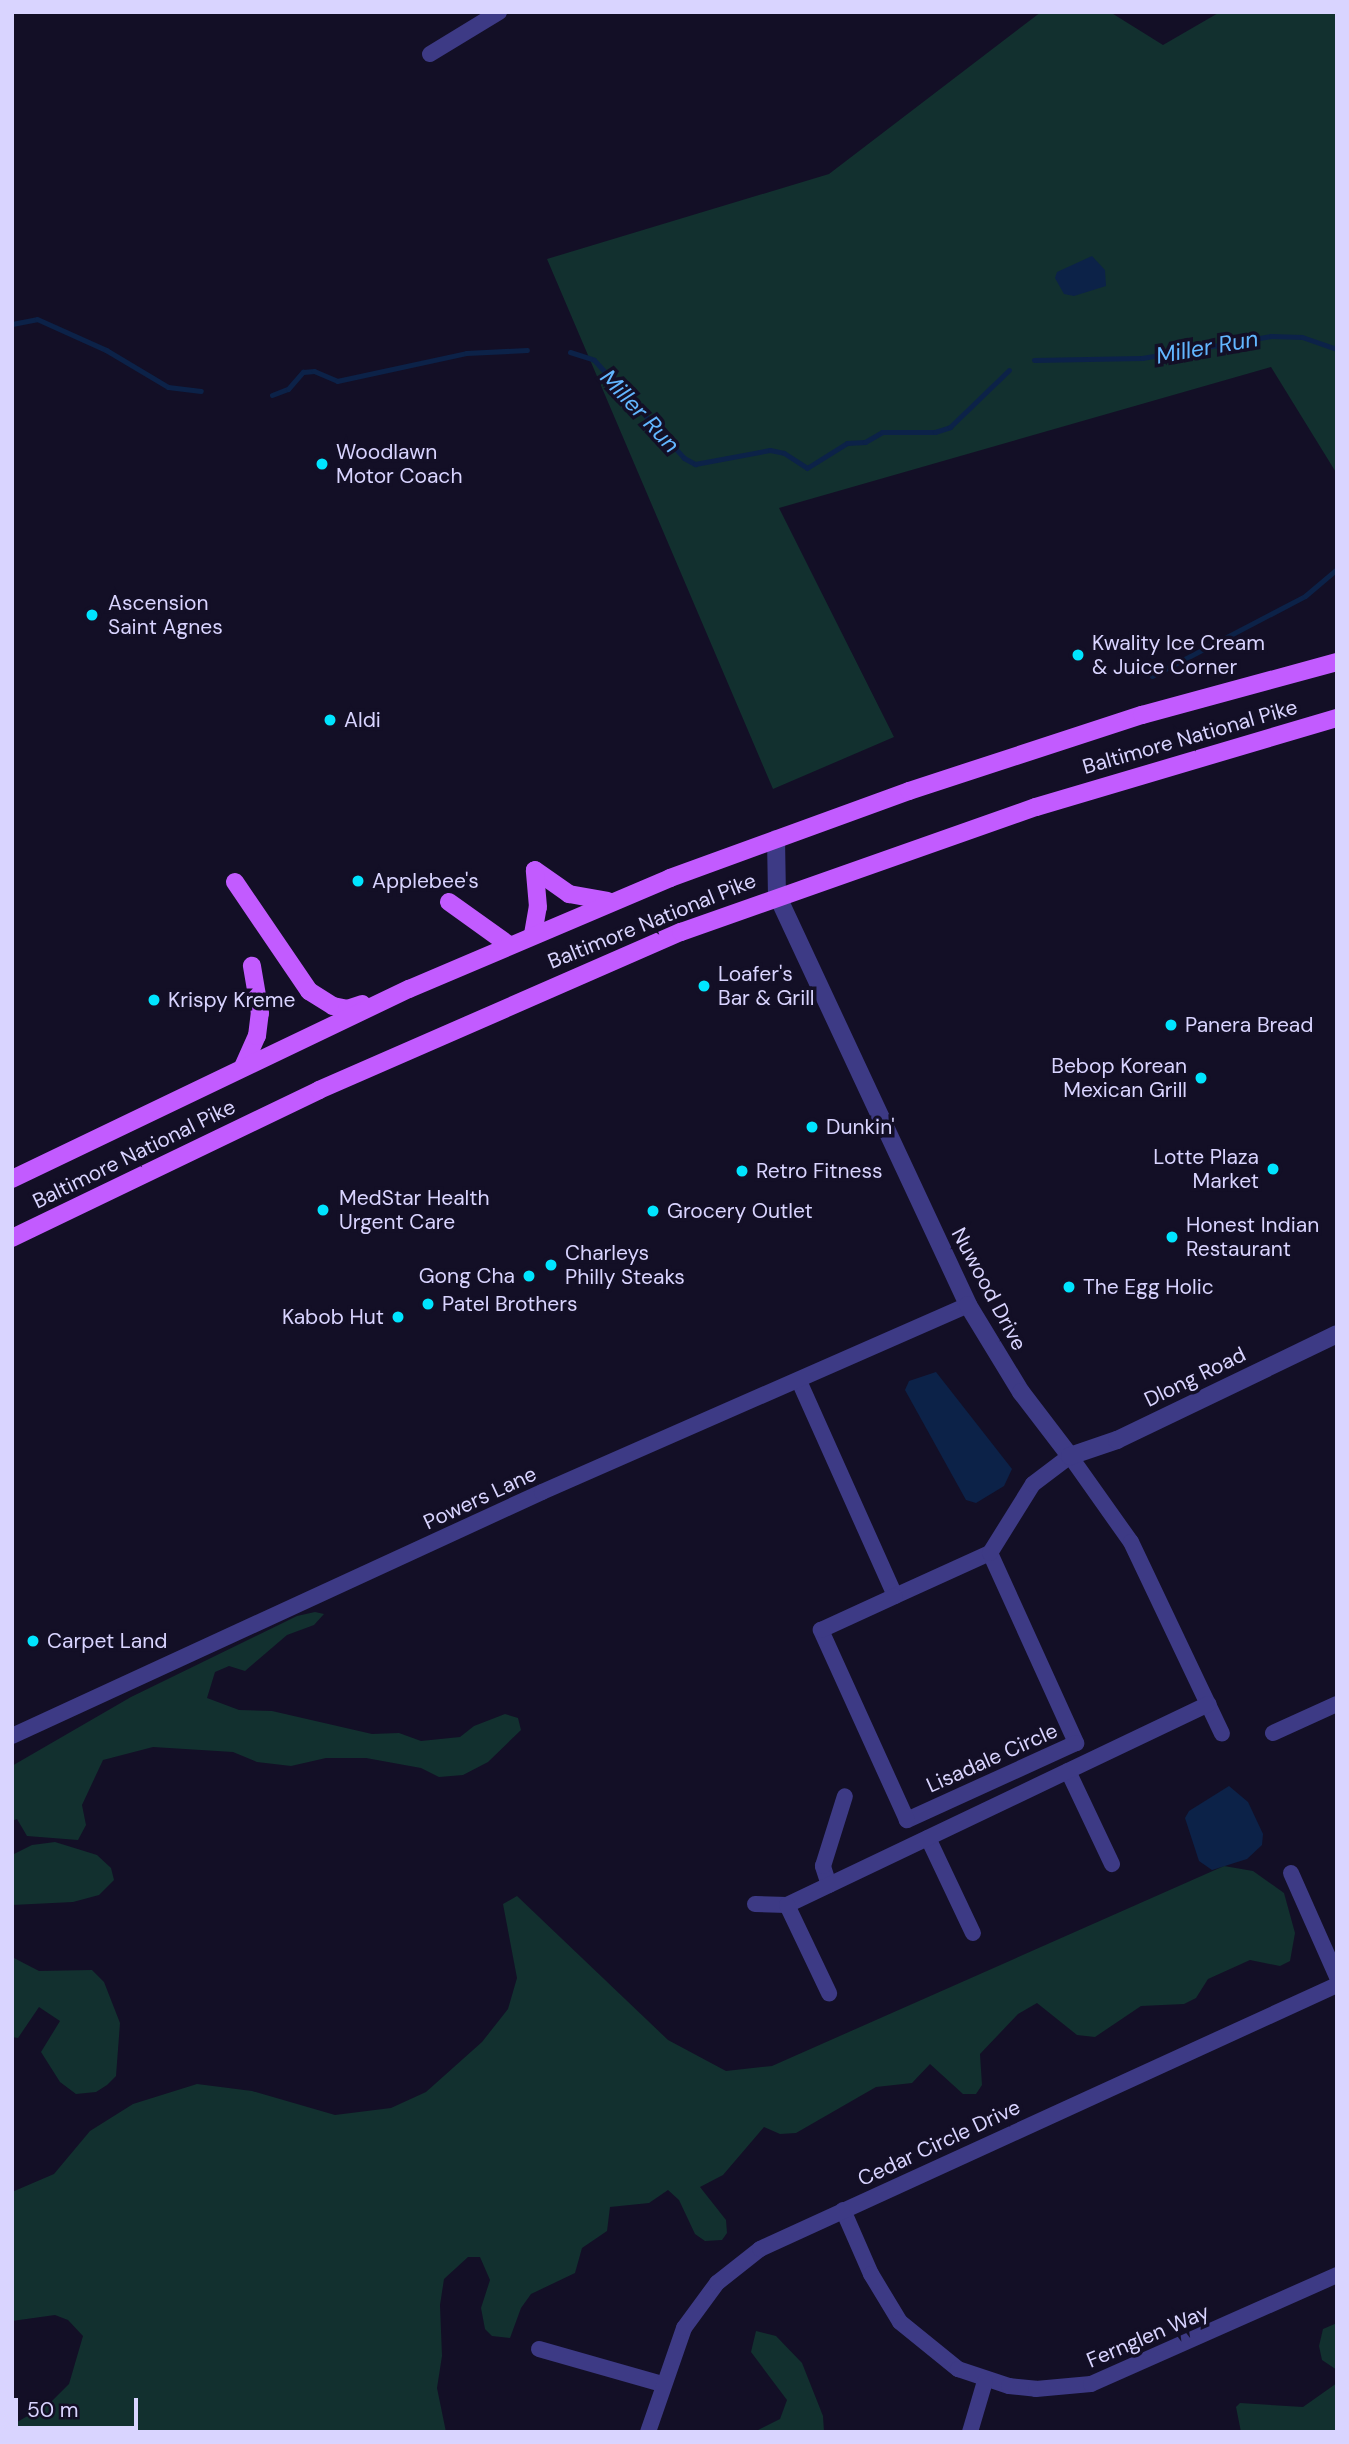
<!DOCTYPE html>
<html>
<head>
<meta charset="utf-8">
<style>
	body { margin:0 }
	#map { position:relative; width:1349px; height:2444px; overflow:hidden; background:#130f26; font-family:"DM Sans",sans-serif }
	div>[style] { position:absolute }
	.green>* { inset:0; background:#12302f }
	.water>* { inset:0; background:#0c2248 }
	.stream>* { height:5px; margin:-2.5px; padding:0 2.5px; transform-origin:2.5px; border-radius:2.5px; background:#0c2248 }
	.minor>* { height:16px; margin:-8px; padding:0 8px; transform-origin:8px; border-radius:8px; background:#3d3a85 }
	.tertiary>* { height:18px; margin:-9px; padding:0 9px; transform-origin:9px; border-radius:9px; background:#3d3a85 }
	.primary>* { height:18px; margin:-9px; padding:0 9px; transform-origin:9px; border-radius:9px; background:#c25bff }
	.dots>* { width:19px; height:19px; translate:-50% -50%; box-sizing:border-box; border:4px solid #130f26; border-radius:50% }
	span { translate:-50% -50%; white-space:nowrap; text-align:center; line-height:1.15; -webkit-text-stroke:7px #130f26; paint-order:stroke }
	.poi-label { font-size:21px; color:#d9d4ff }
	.left { translate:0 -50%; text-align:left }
	.right { translate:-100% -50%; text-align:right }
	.street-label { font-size:21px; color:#d9d4ff }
	.water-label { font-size:23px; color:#62b6ff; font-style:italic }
	.frame { position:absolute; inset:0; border:14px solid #d9d4ff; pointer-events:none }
	.scale { position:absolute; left:14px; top:2398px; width:124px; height:32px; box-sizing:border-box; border:4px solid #d9d4ff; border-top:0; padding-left:9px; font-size:21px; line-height:24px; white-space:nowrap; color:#d9d4ff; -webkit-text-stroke:5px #130f26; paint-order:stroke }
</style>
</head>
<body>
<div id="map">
	<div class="green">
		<i style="clip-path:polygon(1041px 12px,1110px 12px,1163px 45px,1220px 12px,1337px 12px,1337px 474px,1271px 367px,779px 508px,894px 737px,773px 789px,547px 259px,829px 174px)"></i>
		<i style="clip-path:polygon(315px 1612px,324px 1614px,314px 1625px,287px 1635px,245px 1671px,229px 1666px,215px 1672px,207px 1698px,239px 1710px,272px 1711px,372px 1734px,399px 1733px,421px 1741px,460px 1737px,474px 1726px,505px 1714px,518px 1718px,521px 1730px,488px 1762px,463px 1775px,439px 1777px,421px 1768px,366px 1758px,326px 1758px,291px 1766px,257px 1762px,233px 1752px,153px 1747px,103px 1760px,82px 1805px,86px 1825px,78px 1840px,27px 1836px,17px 1819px,12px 1821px,12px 1766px,17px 1763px,131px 1697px,297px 1616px)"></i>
		<i style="clip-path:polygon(55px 1842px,97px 1855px,111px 1868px,114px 1880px,99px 1895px,73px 1902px,12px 1905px,12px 1855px,32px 1845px)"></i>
		<i style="clip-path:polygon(1224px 1866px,1253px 1871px,1284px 1893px,1295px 1933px,1290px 1961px,1280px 1966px,1250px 1960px,1208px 1979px,1196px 1998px,1184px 2004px,1141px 2006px,1095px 2037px,1077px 2035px,1037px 2003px,1018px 2014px,980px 2054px,982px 2085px,976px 2094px,963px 2094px,930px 2064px,912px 2083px,876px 2087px,796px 2133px,780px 2134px,764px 2127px,723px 2175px,700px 2187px,726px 2220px,727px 2233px,722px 2240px,705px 2241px,695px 2234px,679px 2200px,668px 2190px,649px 2203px,610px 2207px,607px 2231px,582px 2248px,575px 2273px,531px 2294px,521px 2308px,510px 2338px,492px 2336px,485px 2329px,481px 2308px,490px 2280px,480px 2257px,468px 2257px,444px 2279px,440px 2305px,442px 2356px,437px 2388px,446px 2432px,12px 2432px,12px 2425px,50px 2403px,69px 2384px,83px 2336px,68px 2320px,55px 2315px,12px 2321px,12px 2192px,54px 2174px,90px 2131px,133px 2104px,197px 2084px,252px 2091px,335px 2115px,391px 2108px,426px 2092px,482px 2042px,508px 2009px,517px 1978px,503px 1904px,517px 1896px,668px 2040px,726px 2071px,772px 2066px)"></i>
		<i style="clip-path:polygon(12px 1957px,39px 1971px,92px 1970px,104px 1982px,120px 2023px,116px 2076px,107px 2085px,96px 2092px,76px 2094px,60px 2082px,41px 2052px,60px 2021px,39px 2007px,18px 2038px,12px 2037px)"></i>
		<i style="clip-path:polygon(1337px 2323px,1337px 2370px,1322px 2360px,1319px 2346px,1323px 2329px)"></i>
		<i style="clip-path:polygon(756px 2331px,776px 2336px,802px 2363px,823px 2416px,824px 2432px,754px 2432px,780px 2419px,787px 2400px,751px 2352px)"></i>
		<i style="clip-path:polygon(1337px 2383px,1337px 2432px,1241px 2432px,1236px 2407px,1240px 2403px,1303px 2407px)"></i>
	</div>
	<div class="water">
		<i style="clip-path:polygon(1092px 256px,1105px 270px,1106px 286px,1074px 296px,1064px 294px,1055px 278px,1057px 272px)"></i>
		<i style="clip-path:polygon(936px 1372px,1012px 1469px,1004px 1486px,976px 1503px,966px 1500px,905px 1390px,909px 1381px)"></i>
		<i style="clip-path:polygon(1229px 1786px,1248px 1802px,1263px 1834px,1262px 1845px,1247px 1859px,1212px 1870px,1199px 1861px,1185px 1818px,1189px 1811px)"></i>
	</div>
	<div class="stream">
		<i style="left:12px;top:324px;width:25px;rotate:-11deg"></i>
		<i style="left:37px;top:319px;width:76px;rotate:24.2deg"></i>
		<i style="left:106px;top:350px;width:72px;rotate:30.8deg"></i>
		<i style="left:168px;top:387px;width:33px;rotate:7deg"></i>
		<i style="left:570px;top:352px;width:25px;rotate:18deg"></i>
		<i style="left:594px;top:360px;width:133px;rotate:47.4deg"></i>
		<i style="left:684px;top:458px;width:13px;rotate:29deg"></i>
		<i style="left:695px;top:464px;width:76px;rotate:-10.6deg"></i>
		<i style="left:770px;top:450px;width:14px;rotate:12deg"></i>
		<i style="left:784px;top:453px;width:27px;rotate:33deg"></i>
		<i style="left:807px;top:468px;width:47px;rotate:-32deg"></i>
		<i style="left:847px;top:443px;width:18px;rotate:-3deg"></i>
		<i style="left:865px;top:442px;width:20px;rotate:-30deg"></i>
		<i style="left:882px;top:432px;width:53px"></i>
		<i style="left:935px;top:432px;width:16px;rotate:-18deg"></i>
		<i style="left:950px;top:427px;width:82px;rotate:-44deg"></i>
		<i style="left:1034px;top:360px;width:108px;rotate:-1.1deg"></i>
		<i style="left:1142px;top:358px;width:131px;rotate:-9.7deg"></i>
		<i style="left:1271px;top:336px;width:31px;rotate:2deg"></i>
		<i style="left:1302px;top:337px;width:37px;rotate:19deg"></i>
		<i style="left:272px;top:395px;width:17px;rotate:-21deg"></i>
		<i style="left:288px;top:389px;width:23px;rotate:-49deg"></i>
		<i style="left:303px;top:372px;width:11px;rotate:-5deg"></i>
		<i style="left:314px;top:371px;width:25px;rotate:23deg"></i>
		<i style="left:337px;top:381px;width:132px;rotate:-12.2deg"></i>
		<i style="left:466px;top:353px;width:61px;rotate:-2.8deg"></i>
		<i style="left:1152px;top:676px;width:173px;rotate:-27.6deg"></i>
		<i style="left:1305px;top:596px;width:42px;rotate:-40.2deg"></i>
	</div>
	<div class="minor">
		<i style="left:430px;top:54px;width:81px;rotate:-31.3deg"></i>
		<i style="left:799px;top:1381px;width:235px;rotate:65.9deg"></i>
		<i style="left:895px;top:1596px;width:104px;rotate:-24.4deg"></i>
		<i style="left:990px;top:1553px;width:209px;rotate:65.6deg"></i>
		<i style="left:1076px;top:1743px;width:186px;rotate:155.5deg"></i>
		<i style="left:907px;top:1820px;width:209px;rotate:-114.4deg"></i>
		<i style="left:821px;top:1630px;width:81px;rotate:-24.7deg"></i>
		<i style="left:990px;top:1553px;width:81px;rotate:-58.1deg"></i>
		<i style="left:1033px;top:1484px;width:46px;rotate:-37.1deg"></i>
		<i style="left:1070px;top:1456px;width:105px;rotate:54.7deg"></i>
		<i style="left:1131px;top:1542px;width:212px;rotate:64.6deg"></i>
		<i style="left:1273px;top:1733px;width:70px;rotate:-24.4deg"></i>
		<i style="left:12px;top:1736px;width:583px;rotate:-24.72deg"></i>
		<i style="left:542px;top:1492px;width:465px;rotate:-23.7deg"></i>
		<i style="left:1068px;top:1771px;width:103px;rotate:64.7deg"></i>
		<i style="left:928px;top:1838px;width:105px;rotate:64.7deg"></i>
		<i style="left:1291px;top:1873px;width:114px;rotate:66.1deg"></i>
		<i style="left:829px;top:1885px;width:20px;rotate:-108deg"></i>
		<i style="left:823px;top:1866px;width:73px;rotate:-72.6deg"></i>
		<i style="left:755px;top:1904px;width:32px;rotate:2deg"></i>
		<i style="left:787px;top:1905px;width:467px;rotate:-25.5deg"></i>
		<i style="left:787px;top:1905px;width:98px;rotate:64.5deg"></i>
		<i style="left:843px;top:2210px;width:70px;rotate:66.4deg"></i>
		<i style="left:871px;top:2274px;width:56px;rotate:58.9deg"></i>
		<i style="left:900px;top:2322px;width:75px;rotate:39deg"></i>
		<i style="left:958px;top:2369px;width:54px;rotate:18.4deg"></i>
		<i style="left:1009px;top:2386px;width:27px;rotate:6deg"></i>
		<i style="left:1036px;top:2389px;width:55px;rotate:-5.2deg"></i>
		<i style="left:1091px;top:2384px;width:269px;rotate:-23.9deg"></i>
		<i style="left:539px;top:2349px;width:128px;rotate:15.9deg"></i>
		<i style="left:648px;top:2432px;width:110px;rotate:-70.9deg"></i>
		<i style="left:684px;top:2328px;width:56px;rotate:-53.7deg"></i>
		<i style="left:717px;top:2283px;width:55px;rotate:-38.3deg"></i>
		<i style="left:760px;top:2249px;width:635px;rotate:-24.59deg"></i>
		<i style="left:970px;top:2432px;width:53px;rotate:-73.6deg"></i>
	</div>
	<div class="tertiary">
		<i style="left:776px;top:839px;width:56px;rotate:89deg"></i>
		<i style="left:777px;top:895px;width:452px;rotate:65deg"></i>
		<i style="left:968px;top:1305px;width:102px;rotate:58.7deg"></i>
		<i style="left:1021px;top:1392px;width:81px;rotate:52.6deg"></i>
		<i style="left:1070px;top:1456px;width:50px;rotate:-18.8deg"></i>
		<i style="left:1117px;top:1440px;width:244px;rotate:-25.7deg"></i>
	</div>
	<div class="primary">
		<i style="left:535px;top:870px;width:42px;rotate:35.2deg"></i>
		<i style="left:569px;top:894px;width:39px;rotate:10deg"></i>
		<i style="left:235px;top:882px;width:132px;rotate:55.8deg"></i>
		<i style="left:309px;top:991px;width:28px;rotate:32deg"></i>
		<i style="left:333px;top:1006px;width:14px;rotate:12deg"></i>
		<i style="left:347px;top:1009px;width:16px;rotate:-18deg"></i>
		<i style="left:449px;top:902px;width:74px;rotate:35.6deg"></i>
		<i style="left:533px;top:934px;width:27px;rotate:-80deg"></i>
		<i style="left:538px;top:907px;width:37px;rotate:-95deg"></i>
		<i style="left:243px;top:1067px;width:34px;rotate:-66deg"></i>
		<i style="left:257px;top:1036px;width:23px;rotate:-83deg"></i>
		<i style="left:260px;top:1013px;width:48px;rotate:-99.7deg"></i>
		<i style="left:12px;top:1179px;width:440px;rotate:-25.6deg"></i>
		<i style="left:409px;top:989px;width:284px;rotate:-23deg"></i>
		<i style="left:670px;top:878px;width:254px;rotate:-20deg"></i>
		<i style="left:909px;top:791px;width:245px;rotate:-18.1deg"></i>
		<i style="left:1142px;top:715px;width:202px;rotate:-15.2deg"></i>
		<i style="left:12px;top:1238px;width:341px;rotate:-25.7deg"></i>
		<i style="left:319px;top:1090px;width:395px;rotate:-23.6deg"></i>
		<i style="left:681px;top:932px;width:376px;rotate:-19.4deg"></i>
		<i style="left:1036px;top:807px;width:314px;rotate:-16.5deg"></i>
	</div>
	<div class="dots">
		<i style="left:322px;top:464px;background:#00e5ff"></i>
		<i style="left:92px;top:615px;background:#00e5ff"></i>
		<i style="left:1078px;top:655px;background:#00e5ff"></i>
		<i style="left:330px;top:720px;background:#00e5ff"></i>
		<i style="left:358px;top:881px;background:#00e5ff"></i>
		<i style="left:704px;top:986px;background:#00e5ff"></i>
		<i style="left:154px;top:1000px;background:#00e5ff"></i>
		<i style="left:1171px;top:1025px;background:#00e5ff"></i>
		<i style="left:1201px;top:1078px;background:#00e5ff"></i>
		<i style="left:812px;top:1127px;background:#00e5ff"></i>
		<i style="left:1273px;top:1169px;background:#00e5ff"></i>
		<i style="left:742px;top:1171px;background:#00e5ff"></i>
		<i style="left:323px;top:1210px;background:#00e5ff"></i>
		<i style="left:653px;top:1211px;background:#00e5ff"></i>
		<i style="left:1172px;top:1237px;background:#00e5ff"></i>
		<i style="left:551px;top:1265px;background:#00e5ff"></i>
		<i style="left:529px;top:1276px;background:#00e5ff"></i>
		<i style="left:1069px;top:1287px;background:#00e5ff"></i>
		<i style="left:428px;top:1304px;background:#00e5ff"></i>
		<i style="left:398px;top:1317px;background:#00e5ff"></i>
		<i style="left:33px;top:1641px;background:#00e5ff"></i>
	</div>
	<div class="poi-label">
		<span class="left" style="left:336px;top:464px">Woodlawn<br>Motor Coach</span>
		<span class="left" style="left:108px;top:615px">Ascension<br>Saint Agnes</span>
		<span class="left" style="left:1092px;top:655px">Kwality Ice Cream<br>&amp; Juice Corner</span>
		<span class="left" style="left:344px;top:720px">Aldi</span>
		<span class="left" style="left:372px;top:881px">Applebee's</span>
		<span class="left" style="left:718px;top:986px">Loafer's<br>Bar &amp; Grill</span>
		<span class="left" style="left:168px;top:1000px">Krispy Kreme</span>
		<span class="left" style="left:1185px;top:1025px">Panera Bread</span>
		<span class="right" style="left:1187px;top:1078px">Bebop Korean<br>Mexican Grill</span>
		<span class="left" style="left:826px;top:1127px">Dunkin'</span>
		<span class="right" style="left:1259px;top:1169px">Lotte Plaza<br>Market</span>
		<span class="left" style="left:756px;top:1171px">Retro Fitness</span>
		<span class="left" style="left:339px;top:1210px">MedStar Health<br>Urgent Care</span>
		<span class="left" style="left:667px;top:1211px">Grocery Outlet</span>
		<span class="left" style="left:1186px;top:1237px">Honest Indian<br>Restaurant</span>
		<span class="left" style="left:565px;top:1265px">Charleys<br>Philly Steaks</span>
		<span class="right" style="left:515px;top:1276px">Gong Cha</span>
		<span class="left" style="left:1083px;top:1287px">The Egg Holic</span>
		<span class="left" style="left:442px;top:1304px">Patel Brothers</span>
		<span class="right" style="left:384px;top:1317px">Kabob Hut</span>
		<span class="left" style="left:47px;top:1641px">Carpet Land</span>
	</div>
	<div class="street-label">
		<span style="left:1190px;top:737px;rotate:-16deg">Baltimore National Pike</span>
		<span style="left:652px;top:921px;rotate:-22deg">Baltimore National Pike</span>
		<span style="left:134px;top:1154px;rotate:-26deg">Baltimore National Pike</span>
		<span style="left:989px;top:1289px;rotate:62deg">Nuwood Drive</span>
		<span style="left:1195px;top:1377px;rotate:-26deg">Dlong Road</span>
		<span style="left:480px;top:1498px;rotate:-25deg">Powers Lane</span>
		<span style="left:992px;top:1758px;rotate:-24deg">Lisadale Circle</span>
		<span style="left:939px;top:2143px;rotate:-25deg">Cedar Circle Drive</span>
		<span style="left:1148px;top:2336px;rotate:-23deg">Fernglen Way</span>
	</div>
	<div class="water-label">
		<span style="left:1207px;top:347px;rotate:-10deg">Miller Run</span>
		<span style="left:640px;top:411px;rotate:47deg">Miller Run</span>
	</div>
	<div class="frame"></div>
	<div class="scale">50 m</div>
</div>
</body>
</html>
